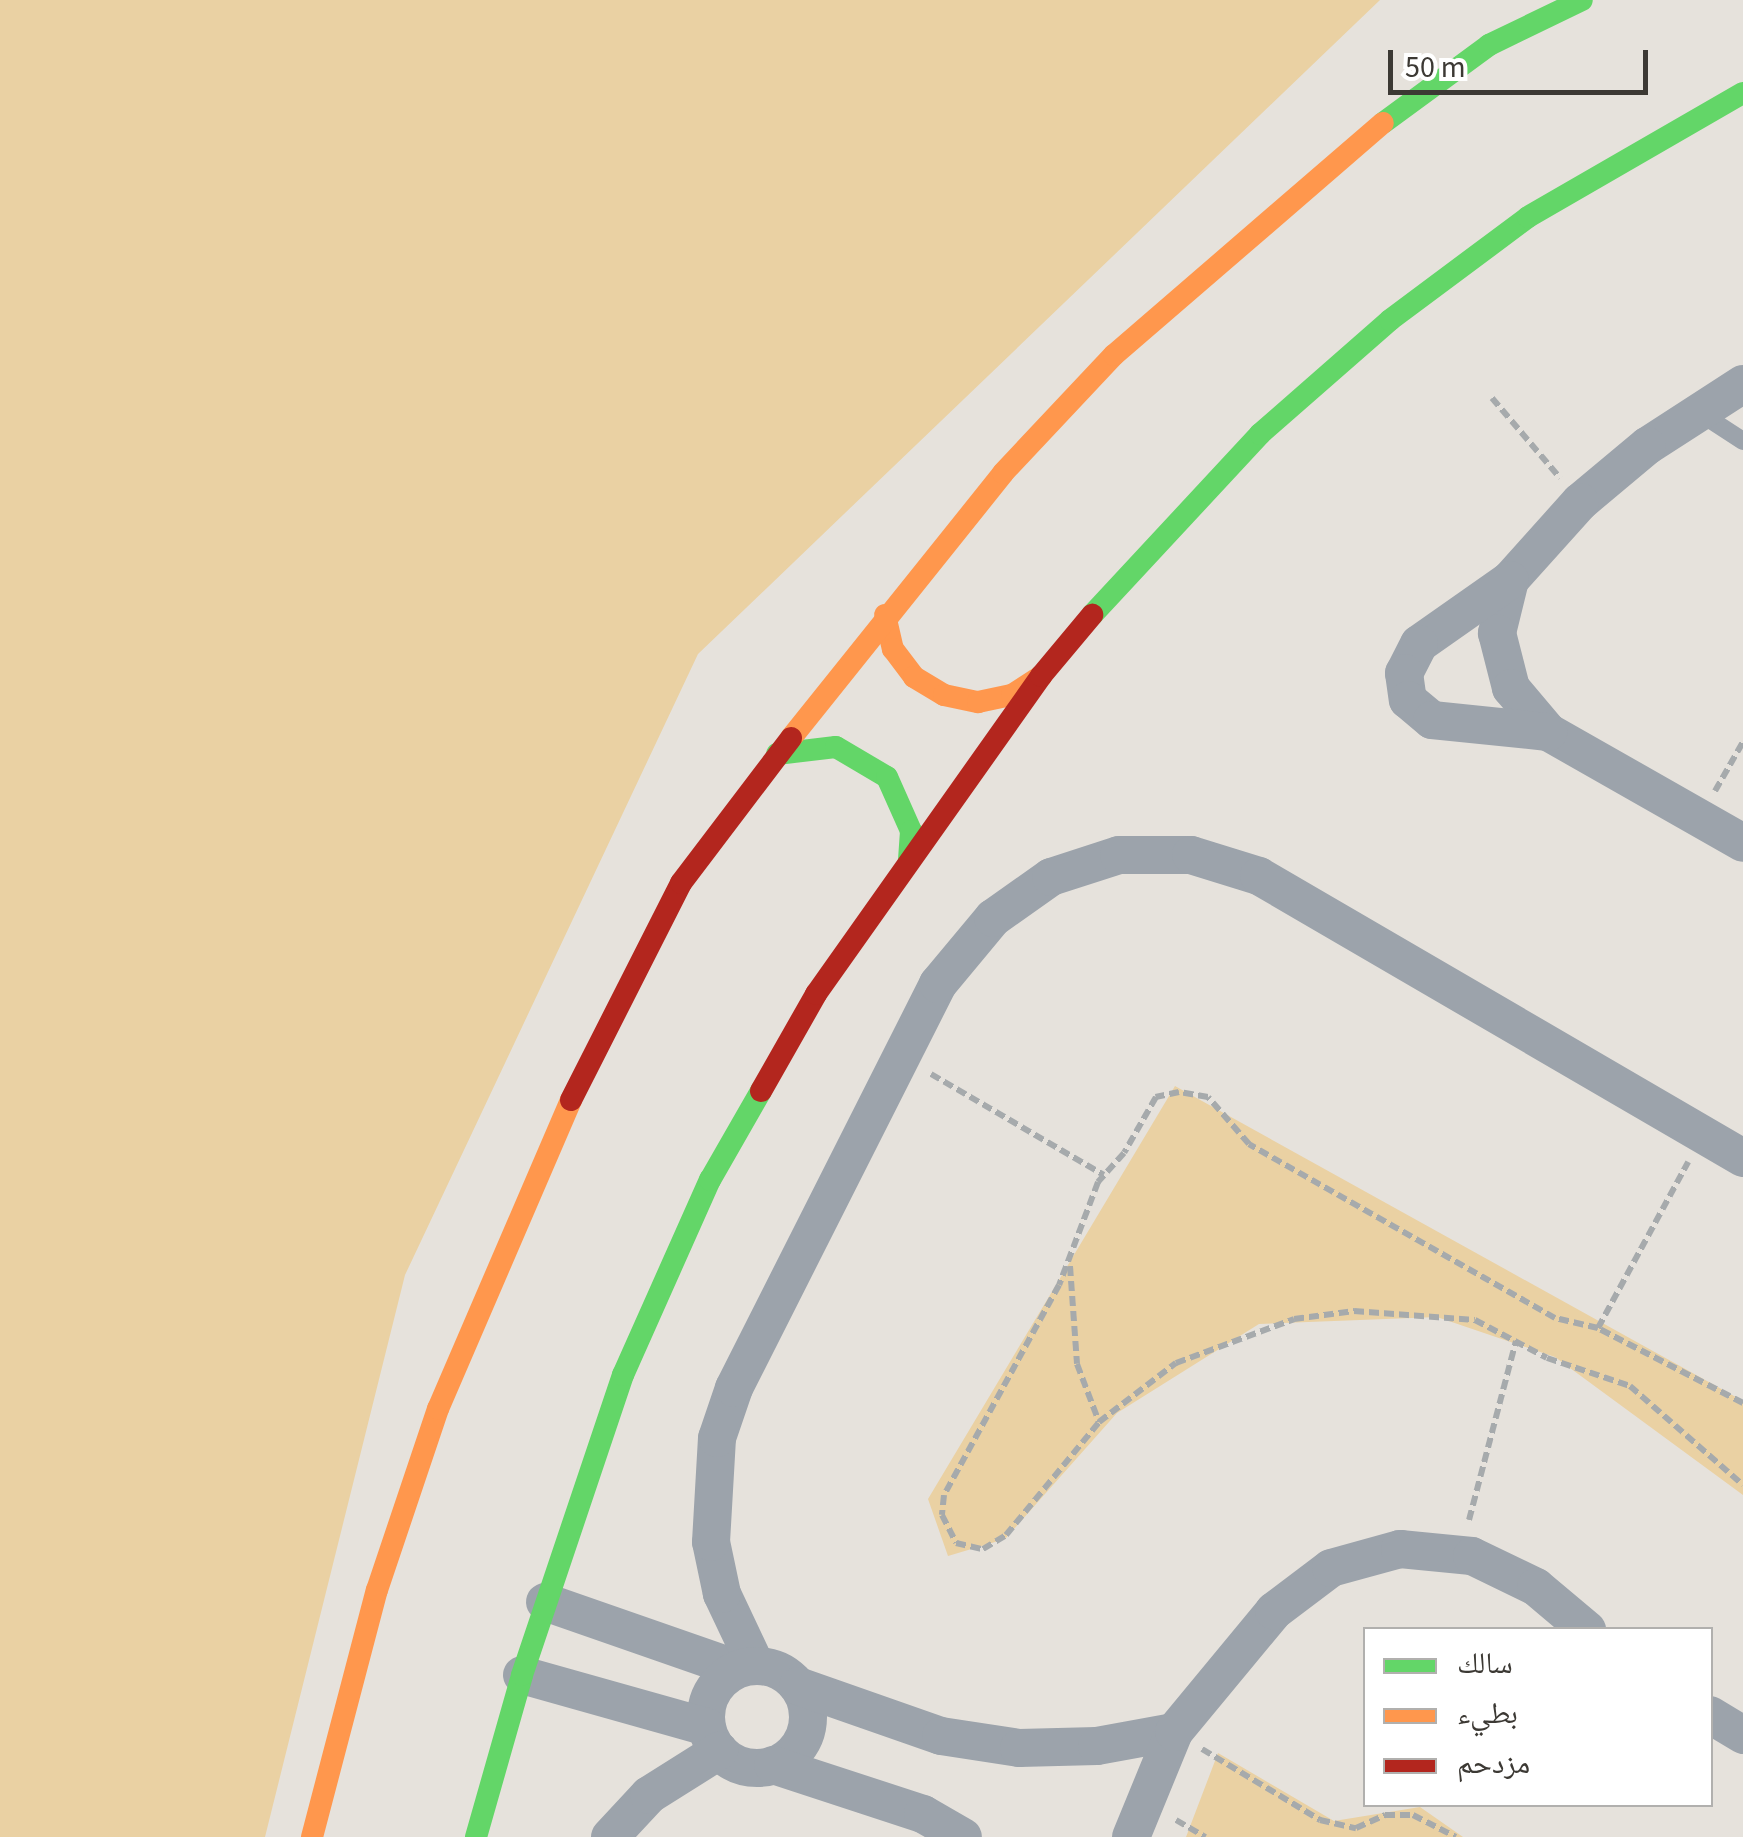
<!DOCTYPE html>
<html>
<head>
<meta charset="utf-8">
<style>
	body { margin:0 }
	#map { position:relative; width:1743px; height:1837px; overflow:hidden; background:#e6e2dc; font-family:"Source Sans 3","Noto Naskh Arabic",sans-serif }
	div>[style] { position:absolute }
	.green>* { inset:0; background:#ead1a3 }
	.path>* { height:6px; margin-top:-3px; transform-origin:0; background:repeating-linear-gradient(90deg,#a6aaac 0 10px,transparent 0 15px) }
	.lane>* { height:18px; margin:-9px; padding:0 9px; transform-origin:9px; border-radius:9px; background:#9ca3ab }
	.street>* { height:38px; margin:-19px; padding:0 19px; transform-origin:19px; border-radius:19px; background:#9ca3ab }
	.street>.ring { margin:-19px; padding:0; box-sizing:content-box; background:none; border:38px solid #9ca3ab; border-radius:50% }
	.fast>* { height:22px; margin:-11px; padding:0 11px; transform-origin:11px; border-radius:11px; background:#63d668 }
	.slow>* { height:22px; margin:-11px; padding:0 11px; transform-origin:11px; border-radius:11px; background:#ff974d }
	.jam>* { height:22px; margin:-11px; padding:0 11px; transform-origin:11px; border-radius:11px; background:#b3261e }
	span { translate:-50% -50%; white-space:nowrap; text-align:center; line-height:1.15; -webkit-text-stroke:9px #fff; paint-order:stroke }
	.legend { position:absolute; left:1363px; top:1627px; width:350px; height:180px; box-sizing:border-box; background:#fff; border:2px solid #b1b0ae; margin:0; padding:12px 18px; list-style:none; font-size:30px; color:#3c3934 }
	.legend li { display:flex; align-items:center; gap:20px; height:50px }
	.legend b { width:50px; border:2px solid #b1b0ae }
	.scale { position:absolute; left:1388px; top:50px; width:260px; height:45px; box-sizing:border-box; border:5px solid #3c3934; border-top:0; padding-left:12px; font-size:30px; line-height:35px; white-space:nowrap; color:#3c3934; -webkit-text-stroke:8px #fff; paint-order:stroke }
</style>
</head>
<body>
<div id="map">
	<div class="green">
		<i style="clip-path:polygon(0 0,1380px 0,698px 654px,405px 1275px,265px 1837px,0 1837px)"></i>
		<i style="clip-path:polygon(1175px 1086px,1743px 1401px,1743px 1495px,1555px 1357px,1437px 1317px,1259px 1324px,1117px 1413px,1005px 1539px,948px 1556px,928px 1499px)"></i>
		<i style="clip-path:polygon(1218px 1753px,1334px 1821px,1420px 1807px,1463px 1837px,1186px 1837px)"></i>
	</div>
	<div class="path">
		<i style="left:1492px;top:398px;width:105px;rotate:49.6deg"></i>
		<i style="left:1715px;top:791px;width:56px;rotate:-60.3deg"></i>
		<i style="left:931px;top:1074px;width:200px;rotate:30.3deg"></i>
		<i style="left:1070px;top:1266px;width:98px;rotate:85.9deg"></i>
		<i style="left:1077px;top:1364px;width:62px;rotate:69.2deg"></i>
		<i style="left:1598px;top:1328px;width:189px;rotate:-61.5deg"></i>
		<i style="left:1743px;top:1403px;width:163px;rotate:-152.7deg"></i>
		<i style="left:1598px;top:1328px;width:44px;rotate:-166.9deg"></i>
		<i style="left:1555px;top:1318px;width:352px;rotate:-150.4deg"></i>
		<i style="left:1249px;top:1144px;width:62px;rotate:-131.1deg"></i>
		<i style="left:1208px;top:1097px;width:29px;rotate:-170deg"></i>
		<i style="left:1179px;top:1092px;width:24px;rotate:168deg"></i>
		<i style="left:1156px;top:1097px;width:64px;rotate:119.7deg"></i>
		<i style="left:1124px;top:1153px;width:39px;rotate:132deg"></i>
		<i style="left:1098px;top:1182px;width:110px;rotate:110.7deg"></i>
		<i style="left:1059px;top:1285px;width:239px;rotate:118.7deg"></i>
		<i style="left:944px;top:1495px;width:20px;rotate:96deg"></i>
		<i style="left:942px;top:1515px;width:31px;rotate:63deg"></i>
		<i style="left:956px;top:1543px;width:28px;rotate:13deg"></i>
		<i style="left:983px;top:1549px;width:27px;rotate:-31deg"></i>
		<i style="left:1006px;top:1535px;width:146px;rotate:-50.5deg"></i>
		<i style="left:1099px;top:1422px;width:97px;rotate:-37.5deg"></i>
		<i style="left:1176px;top:1363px;width:126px;rotate:-20.4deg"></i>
		<i style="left:1294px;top:1319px;width:61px;rotate:-7.6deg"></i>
		<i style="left:1354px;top:1311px;width:121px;rotate:4.3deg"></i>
		<i style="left:1475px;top:1320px;width:81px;rotate:27.8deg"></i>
		<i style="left:1547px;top:1358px;width:88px;rotate:18.6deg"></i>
		<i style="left:1630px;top:1386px;width:150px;rotate:41.2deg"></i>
		<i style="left:1469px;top:1520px;width:185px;rotate:-75.3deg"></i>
		<i style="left:1202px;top:1749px;width:138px;rotate:31deg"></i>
		<i style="left:1320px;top:1820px;width:37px;rotate:13deg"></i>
		<i style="left:1356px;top:1828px;width:32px;rotate:-24deg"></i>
		<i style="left:1385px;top:1815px;width:28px"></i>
		<i style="left:1413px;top:1815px;width:48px;rotate:27.1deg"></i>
		<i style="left:1176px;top:1820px;width:34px;rotate:30deg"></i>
	</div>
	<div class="lane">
		<i style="left:1697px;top:411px;width:55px;rotate:33.1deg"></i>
	</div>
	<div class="street">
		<i style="left:1743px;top:384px;width:114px;rotate:147.1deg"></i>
		<i style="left:1647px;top:446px;width:87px;rotate:140.1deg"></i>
		<i style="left:1580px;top:502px;width:105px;rotate:131.9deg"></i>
		<i style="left:1510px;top:580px;width:55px;rotate:103.8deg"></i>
		<i style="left:1497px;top:633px;width:57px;rotate:75.7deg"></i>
		<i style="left:1511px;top:688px;width:57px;rotate:49.9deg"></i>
		<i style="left:1548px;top:732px;width:224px;rotate:29.6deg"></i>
		<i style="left:1510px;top:580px;width:111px;rotate:144.9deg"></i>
		<i style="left:1419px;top:644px;width:33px;rotate:117deg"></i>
		<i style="left:1404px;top:673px;width:27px;rotate:82deg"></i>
		<i style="left:1408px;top:700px;width:31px;rotate:40deg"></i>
		<i style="left:1432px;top:720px;width:117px;rotate:5.9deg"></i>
		<i style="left:545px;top:1602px;width:203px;rotate:19.2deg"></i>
		<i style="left:756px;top:1666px;width:80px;rotate:-115.3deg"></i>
		<i style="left:722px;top:1594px;width:53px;rotate:-101.9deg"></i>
		<i style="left:711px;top:1542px;width:104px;rotate:-86.7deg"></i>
		<i style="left:717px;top:1438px;width:53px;rotate:-71.2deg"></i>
		<i style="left:734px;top:1388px;width:453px;rotate:-63.2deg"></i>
		<i style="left:938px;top:984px;width:86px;rotate:-50.2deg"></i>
		<i style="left:993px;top:918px;width:71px;rotate:-35.3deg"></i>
		<i style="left:1051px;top:877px;width:71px;rotate:-17.9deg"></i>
		<i style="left:1119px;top:855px;width:72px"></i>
		<i style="left:1191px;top:855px;width:71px;rotate:17.2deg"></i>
		<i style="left:1259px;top:876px;width:560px;rotate:30.23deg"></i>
		<i class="ring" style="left:706px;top:1666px;width:64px;height:64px"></i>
		<i style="left:522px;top:1675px;width:192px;rotate:15.7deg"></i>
		<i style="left:798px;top:1686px;width:151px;rotate:19.3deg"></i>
		<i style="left:941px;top:1736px;width:79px;rotate:8.7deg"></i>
		<i style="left:1019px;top:1748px;width:78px;rotate:-1.5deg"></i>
		<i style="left:1097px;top:1746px;width:78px;rotate:-10.3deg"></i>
		<i style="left:1710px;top:1715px;width:39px;rotate:31deg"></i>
		<i style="left:773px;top:1765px;width:158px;rotate:18.1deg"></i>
		<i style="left:923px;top:1814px;width:46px;rotate:29.9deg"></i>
		<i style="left:610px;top:1837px;width:57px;rotate:-47.1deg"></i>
		<i style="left:649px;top:1795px;width:83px;rotate:-32.2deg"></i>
		<i style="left:1131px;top:1837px;width:113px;rotate:-67.7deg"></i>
		<i style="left:1174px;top:1732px;width:157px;rotate:-50.4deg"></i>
		<i style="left:1274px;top:1611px;width:71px;rotate:-37deg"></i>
		<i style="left:1331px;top:1568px;width:72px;rotate:-15.4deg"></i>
		<i style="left:1400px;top:1549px;width:72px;rotate:5.6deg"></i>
		<i style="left:1472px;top:1556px;width:71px;rotate:25.8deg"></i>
		<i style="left:1536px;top:1587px;width:67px;rotate:40.1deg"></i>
	</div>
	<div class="fast">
		<i style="left:1383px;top:123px;width:132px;rotate:-36.3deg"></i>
		<i style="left:1489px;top:45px;width:103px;rotate:-25.8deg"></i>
		<i style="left:1092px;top:615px;width:247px;rotate:-47.1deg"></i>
		<i style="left:1260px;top:434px;width:173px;rotate:-41.2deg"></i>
		<i style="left:1390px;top:320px;width:172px;rotate:-36.7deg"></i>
		<i style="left:1528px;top:217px;width:248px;rotate:-30deg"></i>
		<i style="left:777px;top:754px;width:59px;rotate:-6.8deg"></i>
		<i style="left:836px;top:747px;width:59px;rotate:30.5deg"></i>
		<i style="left:887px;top:777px;width:59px;rotate:66deg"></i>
		<i style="left:911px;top:831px;width:30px;rotate:94deg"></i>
		<i style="left:476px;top:1837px;width:168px;rotate:-74.1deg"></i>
		<i style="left:522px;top:1675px;width:317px;rotate:-71.4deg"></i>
		<i style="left:623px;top:1375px;width:214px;rotate:-66deg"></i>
		<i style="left:710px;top:1180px;width:103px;rotate:-60.2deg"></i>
	</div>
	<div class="slow">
		<i style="left:885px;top:615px;width:35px;rotate:77deg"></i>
		<i style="left:893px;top:649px;width:35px;rotate:53deg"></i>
		<i style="left:914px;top:677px;width:35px;rotate:31deg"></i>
		<i style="left:944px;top:695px;width:35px;rotate:12deg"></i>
		<i style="left:978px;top:702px;width:35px;rotate:-12deg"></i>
		<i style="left:1012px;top:695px;width:35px;rotate:-33deg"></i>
		<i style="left:791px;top:738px;width:339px;rotate:-51.3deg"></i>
		<i style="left:1003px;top:473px;width:162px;rotate:-46.8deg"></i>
		<i style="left:1114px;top:355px;width:355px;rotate:-40.8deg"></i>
		<i style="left:312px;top:1837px;width:255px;rotate:-75.3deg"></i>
		<i style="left:377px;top:1590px;width:191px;rotate:-71.4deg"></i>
		<i style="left:438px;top:1409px;width:336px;rotate:-66.7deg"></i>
	</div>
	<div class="jam">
		<i style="left:761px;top:1091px;width:112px;rotate:-60.4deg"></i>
		<i style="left:816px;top:994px;width:390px;rotate:-54.7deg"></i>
		<i style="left:1041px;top:676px;width:80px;rotate:-50.1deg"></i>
		<i style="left:571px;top:1100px;width:243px;rotate:-63.1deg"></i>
		<i style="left:681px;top:883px;width:182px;rotate:-52.8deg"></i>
	</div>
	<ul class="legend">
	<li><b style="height:12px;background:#63d668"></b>سالك</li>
	<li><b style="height:12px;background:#ff974d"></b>بطيء</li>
	<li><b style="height:12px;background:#b3261e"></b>مزدحم</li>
	</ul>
	<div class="scale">50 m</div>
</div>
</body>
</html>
